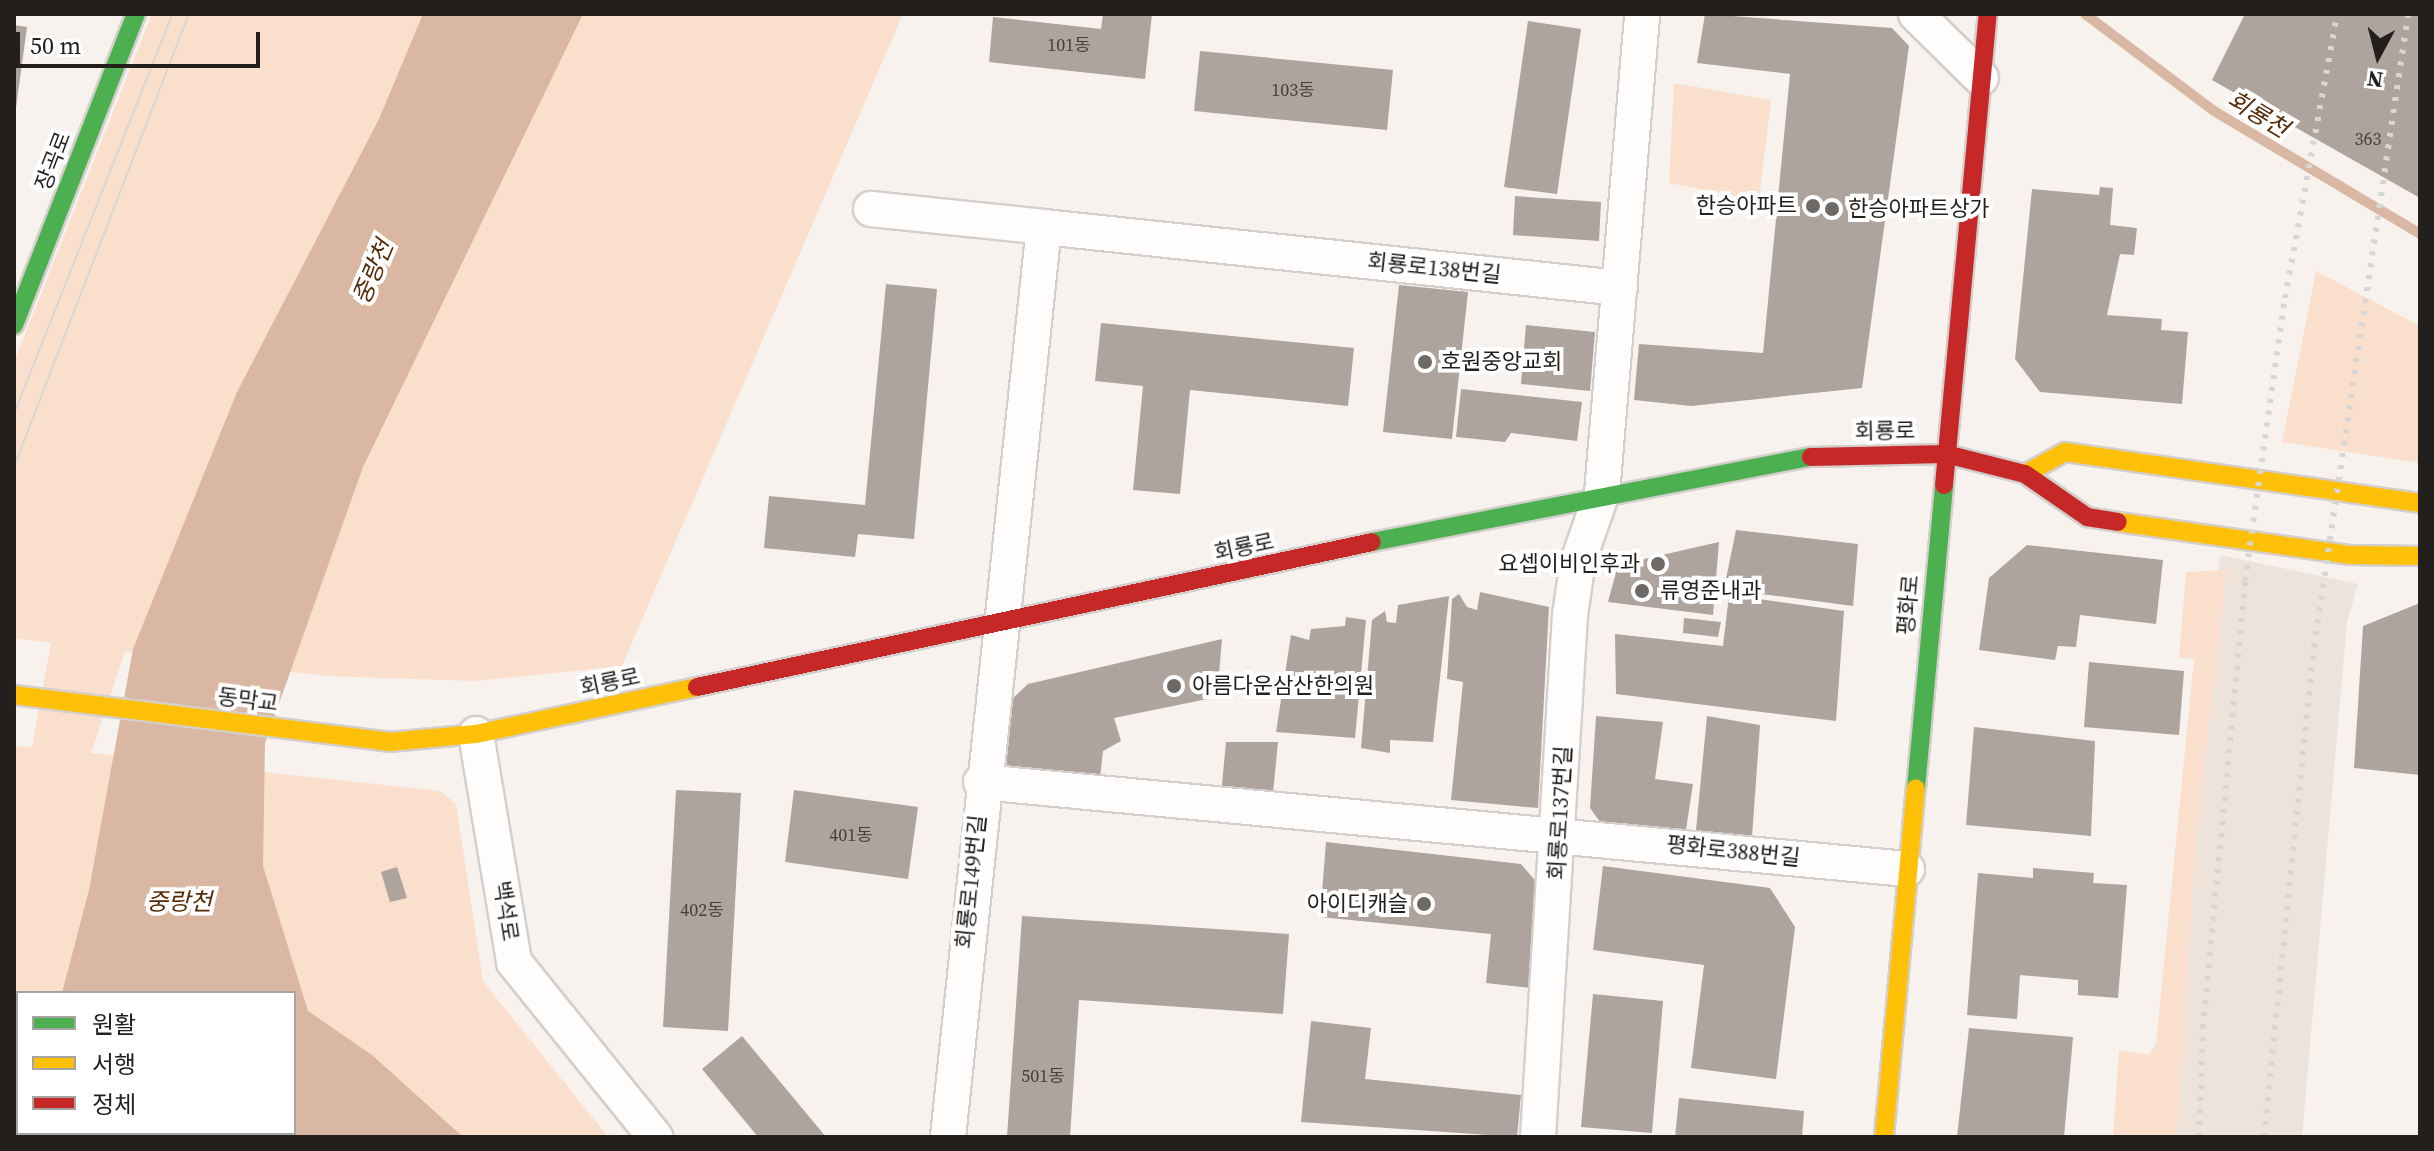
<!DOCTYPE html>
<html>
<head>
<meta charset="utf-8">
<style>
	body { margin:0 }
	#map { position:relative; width:2434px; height:1151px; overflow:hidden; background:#f7f2ee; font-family:"Source Serif 4","Noto Sans KR",serif }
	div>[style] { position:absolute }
	.built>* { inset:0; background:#eee3db }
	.green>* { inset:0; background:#fadfcc }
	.water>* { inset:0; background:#d9b7a2 }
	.stream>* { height:10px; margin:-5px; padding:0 5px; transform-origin:5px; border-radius:5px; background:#d9b7a2 }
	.building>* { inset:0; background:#aea49d }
	.roads { filter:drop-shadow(2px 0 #d4cfcc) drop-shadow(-2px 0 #d4cfcc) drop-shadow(0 2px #d4cfcc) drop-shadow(0 -2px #d4cfcc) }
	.street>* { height:34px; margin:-17px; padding:0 17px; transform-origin:17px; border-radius:17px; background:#fefdfc }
	.fast>* { height:18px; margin:-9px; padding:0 9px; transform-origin:9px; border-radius:9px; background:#4caf50 }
	.slow>* { height:18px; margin:-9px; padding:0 9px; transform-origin:9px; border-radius:9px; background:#ffc107 }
	.jam>* { height:18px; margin:-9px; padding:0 9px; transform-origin:9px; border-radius:9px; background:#c62828 }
	.tram>* { height:2px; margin:-1px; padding:0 1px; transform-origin:1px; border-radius:1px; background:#d8d6d5 }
	.rail>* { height:6px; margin-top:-3px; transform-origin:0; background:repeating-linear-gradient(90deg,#d8d6d5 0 4px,transparent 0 12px) }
	.dots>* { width:22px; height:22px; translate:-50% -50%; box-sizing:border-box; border:4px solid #fff; border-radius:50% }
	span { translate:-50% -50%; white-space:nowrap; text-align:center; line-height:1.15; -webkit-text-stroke:8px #fff; paint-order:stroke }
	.number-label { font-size:18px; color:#45403c }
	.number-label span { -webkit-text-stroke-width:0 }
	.street-label { font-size:22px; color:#221f1c }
	.poi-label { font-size:22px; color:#221f1c }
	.right { translate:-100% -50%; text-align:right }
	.left { translate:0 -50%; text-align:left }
	.water-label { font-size:24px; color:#552a06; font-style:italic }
	.frame { position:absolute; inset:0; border:16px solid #221f1c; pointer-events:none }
	.legend { position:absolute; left:16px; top:991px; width:280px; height:144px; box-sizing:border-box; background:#fff; border:2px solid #a7a5a4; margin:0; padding:10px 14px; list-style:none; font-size:24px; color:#221f1c }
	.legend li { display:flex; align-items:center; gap:16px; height:40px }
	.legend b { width:40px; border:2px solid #a7a5a4 }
	.north { position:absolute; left:2338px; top:16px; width:80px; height:80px; -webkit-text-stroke:6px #fff; paint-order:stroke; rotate:187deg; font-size:22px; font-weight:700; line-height:32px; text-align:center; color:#221f1c }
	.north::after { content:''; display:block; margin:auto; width:28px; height:36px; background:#221f1c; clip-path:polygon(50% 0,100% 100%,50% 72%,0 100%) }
	.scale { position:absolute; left:16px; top:32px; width:244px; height:36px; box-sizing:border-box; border:4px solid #221f1c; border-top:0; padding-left:10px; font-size:24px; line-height:28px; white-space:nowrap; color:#221f1c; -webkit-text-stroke:6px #fff; paint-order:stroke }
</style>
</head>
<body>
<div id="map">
	<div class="built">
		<i style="clip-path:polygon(2220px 555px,2358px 584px,2347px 622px,2302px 1137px,2155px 1137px)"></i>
	</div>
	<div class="green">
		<i style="clip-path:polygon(evenodd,152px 14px,903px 14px,622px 666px,475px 681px,325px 676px,125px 652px,91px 753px,440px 791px,456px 804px,483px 981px,608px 1137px,14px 1137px,14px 746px,32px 747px,51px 643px,14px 638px,14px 362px,152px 14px,18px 993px,294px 993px,294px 1133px,18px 1133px,18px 993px)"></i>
		<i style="clip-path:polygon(1674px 83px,1771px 100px,1759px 200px,1669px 183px)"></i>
		<i style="clip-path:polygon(2316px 271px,2420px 326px,2420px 463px,2282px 442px)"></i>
		<i style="clip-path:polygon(2227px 570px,2197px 827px,2177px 1137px,2113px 1137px,2119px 1050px,2149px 1055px,2156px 1044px,2194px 659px,2179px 658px,2186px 572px)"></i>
	</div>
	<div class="water">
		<i style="clip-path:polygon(423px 14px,583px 14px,363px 467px,265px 743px,263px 866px,308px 1011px,372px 1055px,463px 1137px,25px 1137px,294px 1133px,294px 993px,62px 993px,89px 890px,133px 649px,237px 392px,379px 119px)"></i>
	</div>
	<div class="stream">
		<i style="left:2085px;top:14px;width:161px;rotate:36.9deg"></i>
		<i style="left:2214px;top:111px;width:240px;rotate:30.8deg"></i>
	</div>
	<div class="building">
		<i style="clip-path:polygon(1103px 14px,1152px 14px,1145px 79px,989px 62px,993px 17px,1101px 29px)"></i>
		<i style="clip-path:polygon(1705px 14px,1892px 28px,1909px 46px,1862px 388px,1691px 406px,1634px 400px,1639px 344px,1763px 353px,1790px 74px,1697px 63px)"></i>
		<i style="clip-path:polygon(2245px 14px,2420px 14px,2420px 198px,2212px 80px)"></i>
		<i style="clip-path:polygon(1528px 21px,1581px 29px,1557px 194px,1504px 187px)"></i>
		<i style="clip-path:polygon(14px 25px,27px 27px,16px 108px,14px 107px)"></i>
		<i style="clip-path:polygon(1200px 51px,1393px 70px,1387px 130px,1194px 111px)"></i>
		<i style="clip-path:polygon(2100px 187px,2113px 188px,2110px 225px,2137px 228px,2134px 255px,2120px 254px,2107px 315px,2162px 319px,2161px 330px,2188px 332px,2182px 404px,2040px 392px,2015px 359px,2032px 189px,2099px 195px)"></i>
		<i style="clip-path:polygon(1515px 196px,1601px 202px,1599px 241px,1513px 235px)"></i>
		<i style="clip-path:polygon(886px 284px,937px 289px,914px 539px,858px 534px,855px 557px,764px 548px,769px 496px,865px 505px)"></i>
		<i style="clip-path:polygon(1399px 285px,1468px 292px,1452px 439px,1383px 432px)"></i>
		<i style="clip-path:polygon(1101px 323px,1354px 348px,1348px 406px,1190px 390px,1180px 494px,1133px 490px,1143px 386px,1095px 381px)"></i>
		<i style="clip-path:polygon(1526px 325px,1595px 332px,1590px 391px,1521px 384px)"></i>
		<i style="clip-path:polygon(1461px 389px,1582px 402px,1577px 441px,1511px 433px,1505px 442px,1456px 437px)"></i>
		<i style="clip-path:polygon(1736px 530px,1858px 544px,1853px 606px,1724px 589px)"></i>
		<i style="clip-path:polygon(1719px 542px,1713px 615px,1608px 602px,1618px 565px)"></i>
		<i style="clip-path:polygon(2027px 545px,2163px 560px,2156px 624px,2080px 615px,2076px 647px,2058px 646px,2055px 660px,1979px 650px,1989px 578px)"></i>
		<i style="clip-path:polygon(1480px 592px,1549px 607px,1538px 808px,1451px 800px,1463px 682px,1447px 679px,1452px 599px,1459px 594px,1467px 607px,1477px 610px)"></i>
		<i style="clip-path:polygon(1729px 595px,1844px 611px,1836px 721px,1616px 694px,1615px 634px,1723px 646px)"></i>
		<i style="clip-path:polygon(1449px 596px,1433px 742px,1390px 740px,1390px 753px,1361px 748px,1372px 620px,1385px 611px,1387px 622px,1396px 623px,1398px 605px)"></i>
		<i style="clip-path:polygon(2420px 603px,2420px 775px,2354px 768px,2363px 626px)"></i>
		<i style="clip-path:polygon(1346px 617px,1366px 620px,1355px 738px,1276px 732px,1291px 635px,1309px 640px,1311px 629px,1345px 626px)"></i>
		<i style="clip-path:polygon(1684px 618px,1721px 622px,1718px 637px,1683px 633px)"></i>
		<i style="clip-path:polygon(1222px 639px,1217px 697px,1114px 718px,1121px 741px,1103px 751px,1100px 778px,1017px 774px,1000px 759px,1010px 701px,1028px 684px)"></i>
		<i style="clip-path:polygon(2089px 662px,2184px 671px,2179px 735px,2084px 727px)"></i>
		<i style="clip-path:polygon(1596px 716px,1663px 722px,1655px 779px,1693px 784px,1685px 836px,1608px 833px,1590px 808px)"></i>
		<i style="clip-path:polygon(1707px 716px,1760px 725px,1752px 837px,1696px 830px)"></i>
		<i style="clip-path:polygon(1974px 727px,2095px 741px,2091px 836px,1966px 825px)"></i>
		<i style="clip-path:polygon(1226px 742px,1278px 742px,1273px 793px,1221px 795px)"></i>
		<i style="clip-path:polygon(676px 790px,741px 793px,728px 1031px,663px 1027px)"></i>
		<i style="clip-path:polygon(794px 790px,918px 807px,908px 879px,785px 862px)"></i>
		<i style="clip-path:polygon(1326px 842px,1521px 864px,1539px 885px,1531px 988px,1486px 983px,1491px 934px,1320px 917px)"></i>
		<i style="clip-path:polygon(1603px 866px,1770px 888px,1795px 927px,1776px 1079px,1691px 1068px,1704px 965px,1593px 950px)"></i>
		<i style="clip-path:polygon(397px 867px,407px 898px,390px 902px,381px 872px)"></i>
		<i style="clip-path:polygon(2033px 868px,2094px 873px,2093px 883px,2127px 885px,2118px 998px,2078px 995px,2078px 980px,2020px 975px,2017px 1019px,1967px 1015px,1978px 873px,2033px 878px)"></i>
		<i style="clip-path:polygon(1022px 916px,1289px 934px,1283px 1014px,1079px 1000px,1070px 1137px,1007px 1137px)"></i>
		<i style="clip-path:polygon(1593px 994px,1663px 1001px,1652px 1133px,1581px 1127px)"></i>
		<i style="clip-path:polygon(1311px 1021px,1371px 1028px,1365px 1079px,1521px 1095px,1517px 1137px,1301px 1122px)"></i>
		<i style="clip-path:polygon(1969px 1028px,2073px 1037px,2064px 1137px,1957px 1137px)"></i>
		<i style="clip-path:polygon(742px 1036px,826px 1137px,758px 1137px,702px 1069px)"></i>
		<i style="clip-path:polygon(1679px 1098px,1804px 1111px,1802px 1137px,1675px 1137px)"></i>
	</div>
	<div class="roads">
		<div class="street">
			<i style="left:1916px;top:14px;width:91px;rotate:44.6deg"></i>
			<i style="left:871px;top:209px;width:174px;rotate:5.9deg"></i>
			<i style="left:476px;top:734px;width:231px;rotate:80.5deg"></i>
			<i style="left:514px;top:962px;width:225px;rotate:51.1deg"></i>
			<i style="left:981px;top:782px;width:930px;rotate:5.37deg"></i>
			<i style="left:948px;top:1137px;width:915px;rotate:-83.98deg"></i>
			<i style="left:1044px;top:227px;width:579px;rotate:6.05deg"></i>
			<i style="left:1538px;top:1137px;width:523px;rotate:-86.49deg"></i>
			<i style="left:1570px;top:615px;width:55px;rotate:-81.6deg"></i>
			<i style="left:1578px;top:561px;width:72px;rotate:-70.6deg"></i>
			<i style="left:1602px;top:493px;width:481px;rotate:-85.2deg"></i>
		</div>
		<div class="fast">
			<i style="left:14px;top:325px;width:334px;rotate:-68.6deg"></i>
			<i style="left:1372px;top:542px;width:447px;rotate:-11deg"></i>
			<i style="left:1916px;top:788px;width:304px;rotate:-84.7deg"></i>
		</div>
		<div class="slow">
			<i style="left:2025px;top:474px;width:46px;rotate:-28.8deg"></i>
			<i style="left:2065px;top:452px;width:359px;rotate:8.2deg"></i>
			<i style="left:2118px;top:522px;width:235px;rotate:8.1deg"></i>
			<i style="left:2351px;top:555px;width:69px;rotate:0.8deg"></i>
			<i style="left:14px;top:695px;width:378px;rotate:7.1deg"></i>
			<i style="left:389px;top:742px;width:87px;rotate:-5.3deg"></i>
			<i style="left:476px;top:734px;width:226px;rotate:-12deg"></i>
			<i style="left:1884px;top:1137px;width:350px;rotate:-84.8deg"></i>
		</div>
		<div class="jam">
			<i style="left:1811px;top:457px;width:135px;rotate:-1.3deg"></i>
			<i style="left:1946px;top:454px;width:81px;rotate:14.2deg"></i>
			<i style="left:2025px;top:474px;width:75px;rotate:34.7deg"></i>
			<i style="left:2087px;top:517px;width:31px;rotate:9deg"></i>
			<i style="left:1944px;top:485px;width:473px;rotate:-84.7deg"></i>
			<i style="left:697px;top:687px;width:690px;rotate:-12.12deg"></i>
		</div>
	</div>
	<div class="tram">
		<i style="left:14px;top:414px;width:430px;rotate:-68.4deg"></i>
		<i style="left:14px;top:467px;width:486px;rotate:-68.9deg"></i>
	</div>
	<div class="rail">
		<i style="left:2199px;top:1137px;width:109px;rotate:-87.9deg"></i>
		<i style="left:2203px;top:1028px;width:449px;rotate:-84.6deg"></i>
		<i style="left:2245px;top:581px;width:286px;rotate:-82deg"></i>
		<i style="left:2285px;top:298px;width:289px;rotate:-79.6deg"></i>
		<i style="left:2264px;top:1137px;width:493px;rotate:-84.2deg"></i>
		<i style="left:2314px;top:647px;width:640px;rotate:-81.55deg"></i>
	</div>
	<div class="dots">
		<i style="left:1813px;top:206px;background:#6d6966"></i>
		<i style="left:1832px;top:209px;background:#6d6966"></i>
		<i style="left:1425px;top:362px;background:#6d6966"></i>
		<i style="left:1658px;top:564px;background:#6d6966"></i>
		<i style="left:1642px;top:591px;background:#6d6966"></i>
		<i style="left:1174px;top:686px;background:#6d6966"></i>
		<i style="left:1424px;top:904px;background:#6d6966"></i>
	</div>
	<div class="number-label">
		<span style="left:1069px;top:45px">101동</span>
		<span style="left:1293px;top:90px">103동</span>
		<span style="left:2368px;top:139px">363</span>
		<span style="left:851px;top:835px">401동</span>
		<span style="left:702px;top:910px">402동</span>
		<span style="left:1043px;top:1076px">501동</span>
	</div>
	<div class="street-label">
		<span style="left:53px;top:161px;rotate:-69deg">장곡로</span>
		<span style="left:1434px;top:268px;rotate:6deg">회룡로138번길</span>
		<span style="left:1885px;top:431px;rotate:-1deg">회룡로</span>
		<span style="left:1244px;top:547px;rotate:-12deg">회룡로</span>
		<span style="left:1908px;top:605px;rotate:-85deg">평화로</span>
		<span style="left:610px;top:682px;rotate:-12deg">회룡로</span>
		<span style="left:248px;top:700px;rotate:7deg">동막교</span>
		<span style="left:1560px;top:813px;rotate:-87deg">회룡로137번길</span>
		<span style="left:1733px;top:851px;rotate:6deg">평화로388번길</span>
		<span style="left:971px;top:882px;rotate:-84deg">회룡로149번길</span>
		<span style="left:506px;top:911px;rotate:81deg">백석로</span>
	</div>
	<div class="poi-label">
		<span class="right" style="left:1797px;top:206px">한승아파트</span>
		<span class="left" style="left:1848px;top:209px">한승아파트상가</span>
		<span class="left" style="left:1441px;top:362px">호원중앙교회</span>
		<span class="right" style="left:1640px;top:564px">요셉이비인후과</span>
		<span class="left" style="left:1660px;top:591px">류영준내과</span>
		<span class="left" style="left:1192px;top:686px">아름다운삼산한의원</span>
		<span class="right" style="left:1408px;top:904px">아이디캐슬</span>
	</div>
	<div class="water-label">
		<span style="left:2258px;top:114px;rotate:31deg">회룡천</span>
		<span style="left:373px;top:272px;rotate:-67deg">중랑천</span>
		<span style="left:179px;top:902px">중랑천</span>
	</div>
	<div class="frame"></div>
	<ul class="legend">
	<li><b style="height:10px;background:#4caf50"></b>원활</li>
	<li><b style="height:10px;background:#ffc107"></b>서행</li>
	<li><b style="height:10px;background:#c62828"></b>정체</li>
	</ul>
	<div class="north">N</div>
	<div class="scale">50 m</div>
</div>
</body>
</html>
